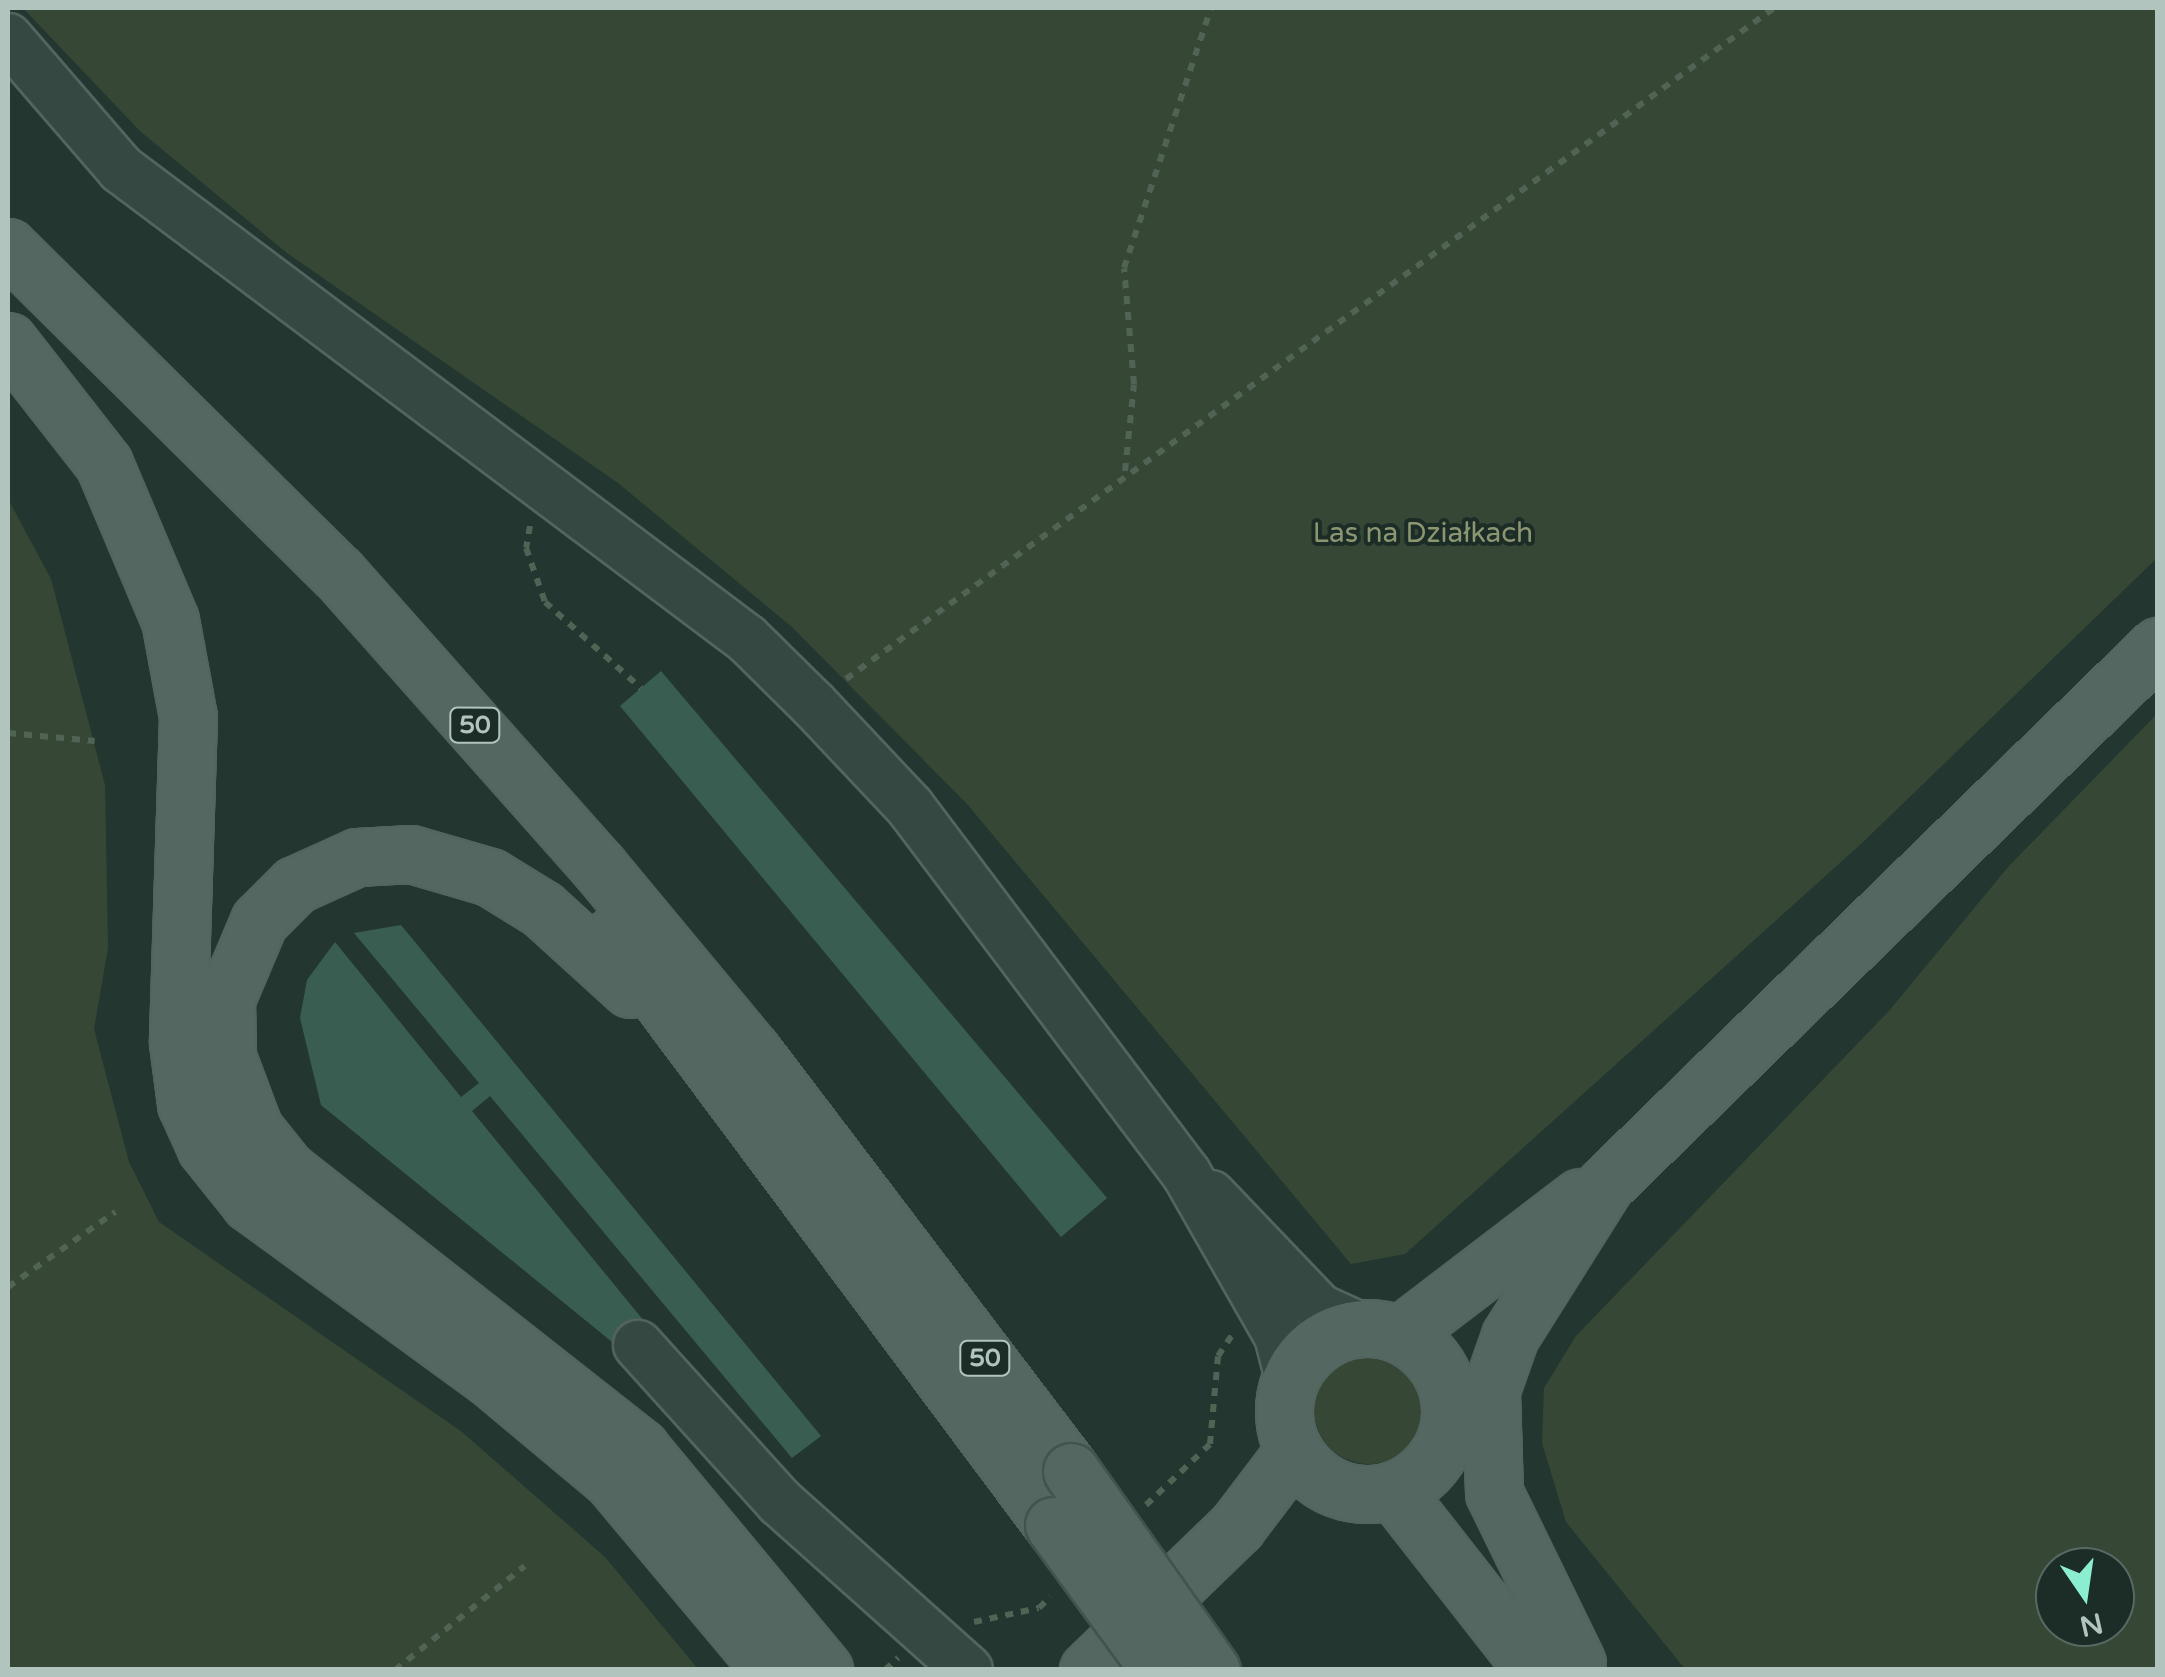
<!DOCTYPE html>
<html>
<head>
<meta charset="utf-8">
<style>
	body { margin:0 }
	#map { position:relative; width:2165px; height:1677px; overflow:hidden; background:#233730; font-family:"Varela Round",sans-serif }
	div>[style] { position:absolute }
	.green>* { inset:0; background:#364835 }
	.round { border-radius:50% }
	.water>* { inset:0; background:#395e51 }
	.path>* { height:6px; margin-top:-3px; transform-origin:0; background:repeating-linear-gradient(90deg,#506355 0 8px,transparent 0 16px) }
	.roads { filter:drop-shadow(2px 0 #546560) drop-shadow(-2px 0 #546560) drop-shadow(0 2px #546560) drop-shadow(0 -2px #546560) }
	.minor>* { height:48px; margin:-24px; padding:0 24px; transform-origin:24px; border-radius:24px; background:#364842 }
	.major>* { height:55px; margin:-27.5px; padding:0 27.5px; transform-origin:27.5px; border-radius:27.5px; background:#546861 }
	.major>.ring { margin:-27.5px; padding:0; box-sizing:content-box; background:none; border:55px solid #546861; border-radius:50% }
	.bridges { filter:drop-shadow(2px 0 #43544e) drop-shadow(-2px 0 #43544e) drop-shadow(0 2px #43544e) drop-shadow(0 -2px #43544e) }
	.major-bridge>* { height:55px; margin:-27.5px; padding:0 27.5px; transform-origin:27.5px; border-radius:27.5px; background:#546861 }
	span { translate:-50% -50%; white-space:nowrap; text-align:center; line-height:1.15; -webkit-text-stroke:8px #1c2c27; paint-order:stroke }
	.shield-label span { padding:2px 8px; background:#1c2c27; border:2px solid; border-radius:8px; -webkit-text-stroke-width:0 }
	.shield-label { font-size:25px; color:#b1c4be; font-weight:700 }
	.park-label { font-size:28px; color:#8c9772 }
	.frame { position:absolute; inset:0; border:10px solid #b1c4be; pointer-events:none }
	.north { position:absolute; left:2035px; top:1547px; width:100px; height:100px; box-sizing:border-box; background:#1c2c27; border:2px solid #586963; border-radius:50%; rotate:167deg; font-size:28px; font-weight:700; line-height:40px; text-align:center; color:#b1c4be }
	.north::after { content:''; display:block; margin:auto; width:35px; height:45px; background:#8ceed1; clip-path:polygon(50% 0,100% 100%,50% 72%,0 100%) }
</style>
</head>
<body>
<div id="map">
	<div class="green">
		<i style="clip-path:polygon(23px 8px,2157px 8px,2157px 558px,1862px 843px,1405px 1254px,1351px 1264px,968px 805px,792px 627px,618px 483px,287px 253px,140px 131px)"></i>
		<i style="clip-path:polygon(8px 499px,51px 579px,105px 785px,108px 948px,94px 1029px,129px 1162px,159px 1222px,462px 1432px,605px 1557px,698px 1669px,8px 1669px)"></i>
		<i style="clip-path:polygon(evenodd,2157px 714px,2157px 1669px,1685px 1669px,1566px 1522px,1542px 1443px,1544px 1388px,1576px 1336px,1888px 1012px,2009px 866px,2157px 714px,2055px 1567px,2115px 1567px,2115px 1627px,2055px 1627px,2055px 1567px)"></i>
		<i class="round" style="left:1314px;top:1354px;width:110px;height:110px"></i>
	</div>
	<div class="water">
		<i style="clip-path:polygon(661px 671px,1107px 1198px,1061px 1237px,620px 706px)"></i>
		<i style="clip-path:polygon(401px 925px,821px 1436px,792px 1458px,490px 1096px,472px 1111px,644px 1321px,617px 1346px,321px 1105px,300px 1018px,307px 980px,335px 942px,461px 1097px,479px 1083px,354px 933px)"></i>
	</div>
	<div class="path">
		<i style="left:1125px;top:471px;width:87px;rotate:-84.1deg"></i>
		<i style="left:1134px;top:384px;width:116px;rotate:-94.9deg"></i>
		<i style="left:1124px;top:268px;width:274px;rotate:-71.5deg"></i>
		<i style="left:530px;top:526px;width:22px;rotate:100deg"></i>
		<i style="left:526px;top:548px;width:57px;rotate:70.6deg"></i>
		<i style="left:545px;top:602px;width:129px;rotate:41.9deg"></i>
		<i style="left:846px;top:679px;width:1145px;rotate:-35.87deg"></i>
		<i style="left:8px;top:733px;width:87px;rotate:5.3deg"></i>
		<i style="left:8px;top:1287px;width:131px;rotate:-35deg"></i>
		<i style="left:1146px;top:1505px;width:88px;rotate:-43.6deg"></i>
		<i style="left:1210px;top:1444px;width:88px;rotate:-84.8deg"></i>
		<i style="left:1218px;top:1356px;width:25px;rotate:-56deg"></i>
		<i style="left:974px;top:1622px;width:66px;rotate:-12.2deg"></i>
		<i style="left:1039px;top:1608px;width:16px;rotate:-45deg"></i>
		<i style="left:395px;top:1670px;width:166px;rotate:-38.7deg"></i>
		<i style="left:885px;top:1670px;width:18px;rotate:-43deg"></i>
	</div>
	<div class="roads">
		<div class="minor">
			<i style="left:8px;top:38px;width:173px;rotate:49.2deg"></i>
			<i style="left:121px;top:169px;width:783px;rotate:36.9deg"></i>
			<i style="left:747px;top:639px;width:93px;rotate:44.6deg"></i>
			<i style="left:813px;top:704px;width:141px;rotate:46.7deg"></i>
			<i style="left:910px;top:807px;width:458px;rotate:53deg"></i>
			<i style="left:1186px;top:1173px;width:188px;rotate:60.3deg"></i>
			<i style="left:1279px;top:1336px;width:44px;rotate:75.7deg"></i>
			<i style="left:1211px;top:1195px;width:158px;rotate:46.3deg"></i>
			<i style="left:1320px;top:1309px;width:44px;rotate:24.2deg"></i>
			<i style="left:638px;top:1345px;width:212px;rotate:47.9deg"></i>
			<i style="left:780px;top:1502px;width:252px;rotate:41.8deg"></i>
		</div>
		<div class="major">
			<i style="left:8px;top:247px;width:464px;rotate:44.7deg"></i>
			<i style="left:338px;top:573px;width:393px;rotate:48.4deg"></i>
			<i style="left:599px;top:867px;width:239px;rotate:50.3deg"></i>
			<i style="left:752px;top:1051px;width:527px;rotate:52.78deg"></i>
			<i style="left:8px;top:341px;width:156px;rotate:52deg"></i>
			<i style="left:104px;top:464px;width:169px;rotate:67.1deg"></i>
			<i style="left:170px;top:620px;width:99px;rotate:79.5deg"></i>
			<i style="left:188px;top:717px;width:326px;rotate:91.8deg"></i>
			<i style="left:178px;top:1043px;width:62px;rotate:82.5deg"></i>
			<i style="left:186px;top:1104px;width:48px;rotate:65.6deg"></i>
			<i style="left:206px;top:1148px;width:70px;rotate:51.3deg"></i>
			<i style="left:250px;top:1203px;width:296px;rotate:36.1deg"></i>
			<i style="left:489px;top:1377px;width:159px;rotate:39.9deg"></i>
			<i style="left:611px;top:1479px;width:249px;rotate:50deg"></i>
			<i style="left:613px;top:935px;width:736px;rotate:53.29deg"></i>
			<i style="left:630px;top:989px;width:119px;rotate:-137.7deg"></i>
			<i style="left:542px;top:909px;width:61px;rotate:-148.4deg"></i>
			<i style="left:490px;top:877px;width:82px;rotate:-163.8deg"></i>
			<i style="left:411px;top:854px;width:54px;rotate:176.8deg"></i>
			<i style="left:357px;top:857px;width:68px;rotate:155.7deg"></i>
			<i style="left:295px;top:885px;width:51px;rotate:135deg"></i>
			<i style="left:259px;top:921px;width:85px;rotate:112.9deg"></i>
			<i style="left:226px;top:999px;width:58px;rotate:89deg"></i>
			<i style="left:227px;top:1057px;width:77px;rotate:69.4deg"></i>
			<i style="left:254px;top:1129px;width:51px;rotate:51.3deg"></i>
			<i style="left:286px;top:1169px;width:451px;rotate:38.2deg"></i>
			<i style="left:640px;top:1448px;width:288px;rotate:50.3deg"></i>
			<i class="ring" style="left:1284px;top:1328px;width:111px;height:111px"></i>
			<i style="left:1401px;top:1334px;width:225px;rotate:-37.4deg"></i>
			<i style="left:1393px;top:1490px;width:229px;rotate:51.9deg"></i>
			<i style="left:1577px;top:1663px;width:189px;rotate:-116deg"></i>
			<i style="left:1494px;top:1493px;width:103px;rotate:-91.7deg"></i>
			<i style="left:1491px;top:1390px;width:57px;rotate:-70.6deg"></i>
			<i style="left:1510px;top:1336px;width:178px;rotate:-57.8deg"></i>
			<i style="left:1605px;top:1185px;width:772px;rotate:-44.27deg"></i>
			<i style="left:1088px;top:1670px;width:207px;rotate:-44deg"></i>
			<i style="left:1237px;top:1526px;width:94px;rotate:-52.8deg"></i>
		</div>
	</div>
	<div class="bridges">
		<div class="major-bridge">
			<i style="left:1071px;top:1471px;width:244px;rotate:54.7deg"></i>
			<i style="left:1053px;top:1525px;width:180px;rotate:53.8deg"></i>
		</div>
	</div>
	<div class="shield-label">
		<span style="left:475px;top:725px">50</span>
		<span style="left:985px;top:1358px">50</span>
	</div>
	<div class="park-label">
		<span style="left:1423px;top:533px">Las na Działkach</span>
	</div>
	<div class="frame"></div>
	<div class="north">N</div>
</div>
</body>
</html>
